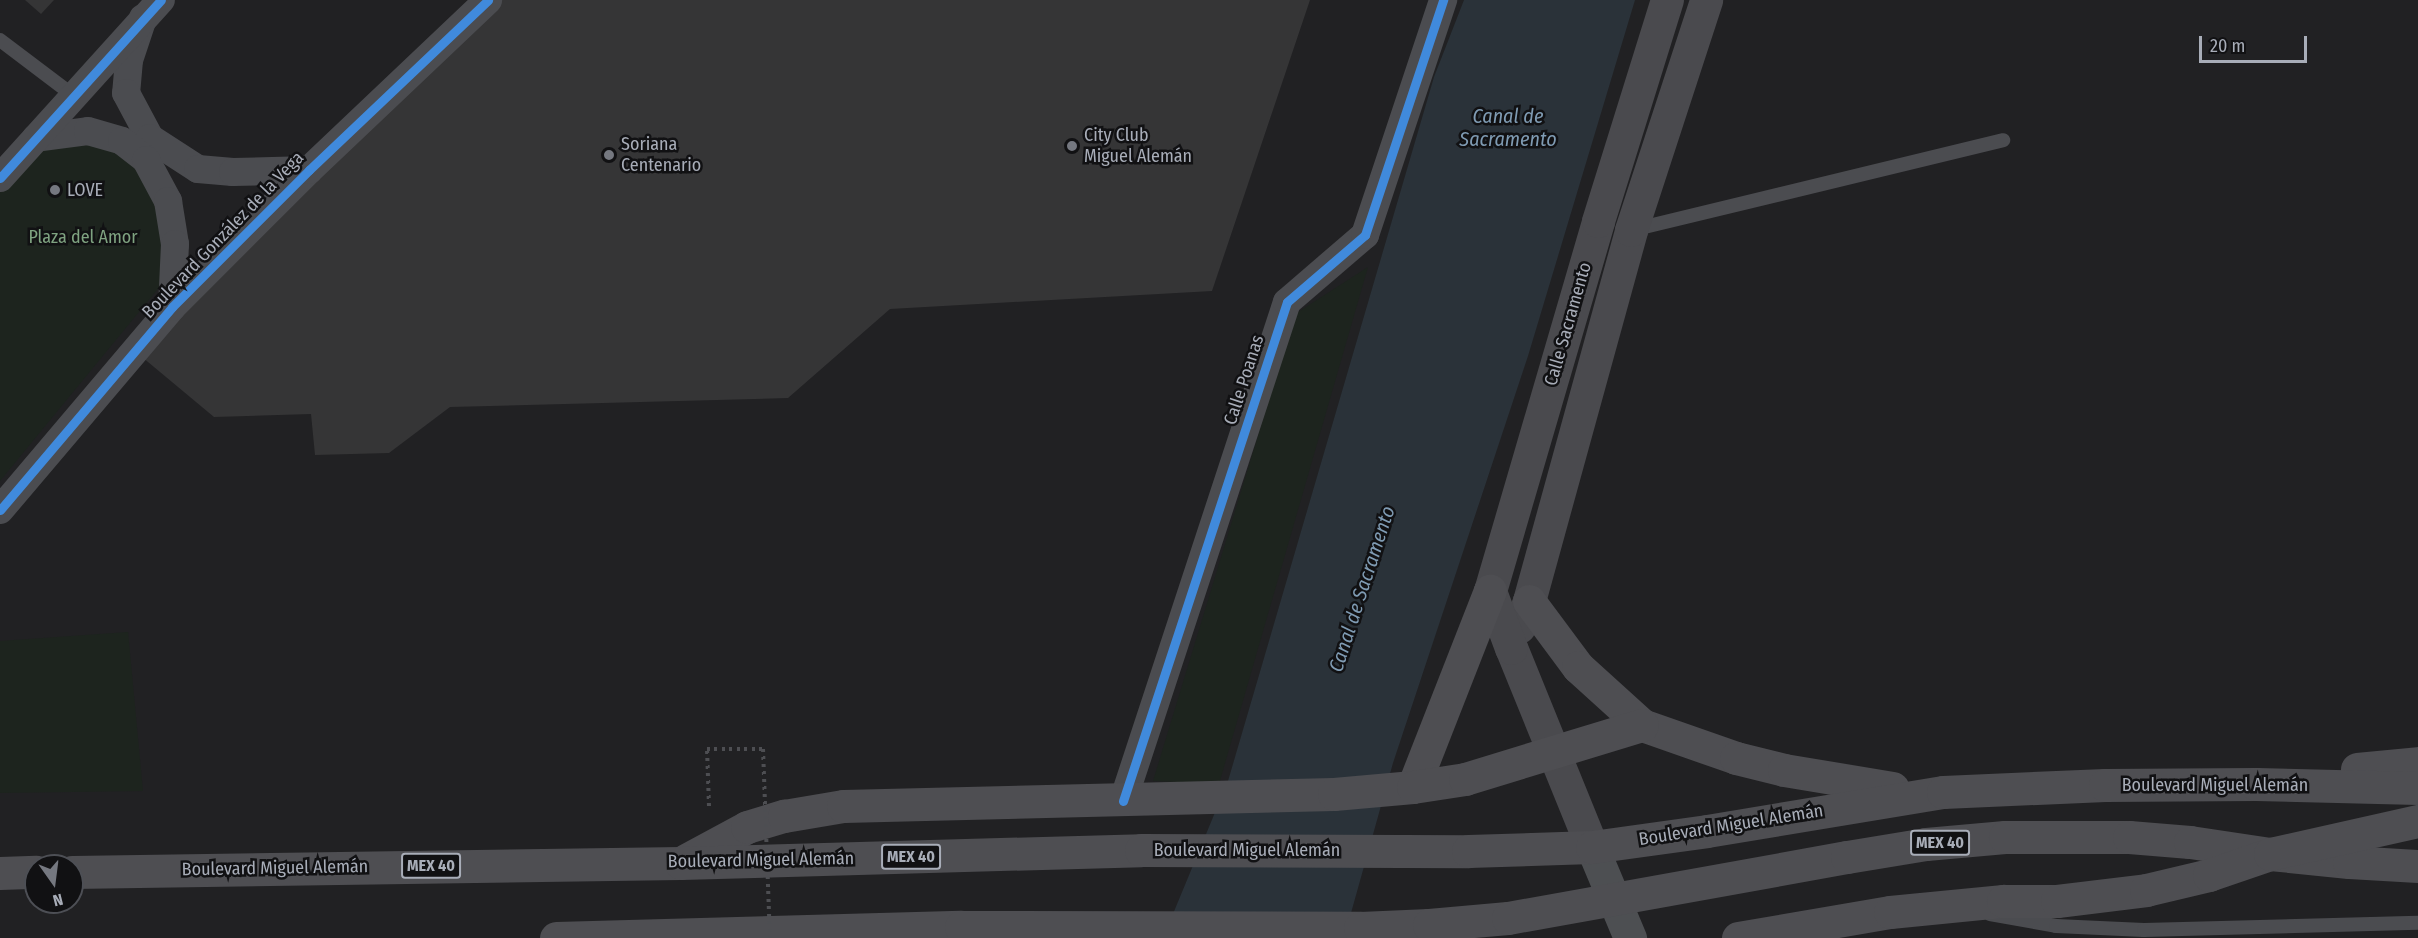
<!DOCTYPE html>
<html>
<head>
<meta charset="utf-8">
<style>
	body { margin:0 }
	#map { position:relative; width:2418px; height:938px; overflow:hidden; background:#171717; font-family:"Fira Sans Condensed",sans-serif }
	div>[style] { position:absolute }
	.built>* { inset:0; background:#212123 }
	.green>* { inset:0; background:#1d241e }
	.water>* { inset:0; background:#2a3239 }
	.building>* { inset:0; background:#353536 }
	.path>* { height:4px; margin-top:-2px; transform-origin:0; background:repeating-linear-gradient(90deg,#4d4e52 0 3px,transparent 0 7.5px) }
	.service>* { height:14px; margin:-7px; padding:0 7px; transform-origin:7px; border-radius:7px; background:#4b4c50 }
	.minor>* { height:28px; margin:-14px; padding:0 14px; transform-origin:14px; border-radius:14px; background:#4b4c50 }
	.secondary>* { height:33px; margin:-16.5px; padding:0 16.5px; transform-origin:16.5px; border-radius:16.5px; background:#4a4a4e }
	.primary>* { height:33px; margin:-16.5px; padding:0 16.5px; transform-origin:16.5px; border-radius:16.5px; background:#4d4f52 }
	.trunk>* { height:33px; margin:-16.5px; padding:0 16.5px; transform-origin:16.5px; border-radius:16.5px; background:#4e4e52 }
	.path-bridge>* { height:4px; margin-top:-2px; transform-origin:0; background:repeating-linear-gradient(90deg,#4d4e52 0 3px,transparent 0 7.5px) }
	.cycleway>* { height:9px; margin:-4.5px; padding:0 4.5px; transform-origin:4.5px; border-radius:4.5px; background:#408adc }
	.dots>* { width:16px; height:16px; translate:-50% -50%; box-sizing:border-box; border:3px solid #111113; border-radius:50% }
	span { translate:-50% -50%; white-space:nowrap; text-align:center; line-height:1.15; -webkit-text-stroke:5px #111113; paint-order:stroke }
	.shield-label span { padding:2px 4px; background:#111113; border:2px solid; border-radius:4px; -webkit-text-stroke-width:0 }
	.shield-label { font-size:16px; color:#a8adb8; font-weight:700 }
	.poi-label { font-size:18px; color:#a8adb8 }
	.left { translate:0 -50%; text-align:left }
	.street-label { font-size:18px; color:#a8adb8 }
	.park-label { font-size:18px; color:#7fa381 }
	.water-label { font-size:20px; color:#7f9bb3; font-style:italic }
	.north { position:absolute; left:24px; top:854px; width:60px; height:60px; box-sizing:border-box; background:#111113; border:2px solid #4d4f55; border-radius:50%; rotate:166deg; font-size:16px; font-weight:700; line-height:24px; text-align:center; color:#a8adb8 }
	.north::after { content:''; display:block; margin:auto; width:21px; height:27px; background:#757880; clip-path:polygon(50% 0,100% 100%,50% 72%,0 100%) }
	.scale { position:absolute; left:2199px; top:36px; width:108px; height:27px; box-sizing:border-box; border:3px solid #a8adb8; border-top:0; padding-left:8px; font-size:18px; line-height:21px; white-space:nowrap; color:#a8adb8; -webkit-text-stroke:4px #111113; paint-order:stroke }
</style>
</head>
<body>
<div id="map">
	<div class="built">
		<i style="clip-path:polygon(evenodd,0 0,2418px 0,2418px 938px,0 938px,0 0,36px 866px,72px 866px,72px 902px,36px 902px,36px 866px)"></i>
	</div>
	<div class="green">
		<i style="clip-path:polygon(69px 135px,144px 162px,168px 224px,162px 284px,0 481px,0 168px)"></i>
		<i style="clip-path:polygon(1368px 267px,1219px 784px,1153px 781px,1295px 314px)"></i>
		<i style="clip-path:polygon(128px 632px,143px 791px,0 793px,0 641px)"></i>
	</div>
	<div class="water">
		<i style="clip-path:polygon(1464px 0,1635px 0,1528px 356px,1393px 763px,1344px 938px,1163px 938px,1228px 781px,1434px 77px)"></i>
	</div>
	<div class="building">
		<i style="clip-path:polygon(25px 0,54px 0,41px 14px)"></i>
		<i style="clip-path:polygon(482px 0,1310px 0,1212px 291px,890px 309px,788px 398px,450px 407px,389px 453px,315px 455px,311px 414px,214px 417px,142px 357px)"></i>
	</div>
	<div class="path">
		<i style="left:709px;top:806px;width:57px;rotate:-92deg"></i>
		<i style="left:707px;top:749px;width:56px"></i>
	</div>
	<div class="service">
		<i style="left:0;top:40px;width:93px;rotate:37.1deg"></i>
		<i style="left:1632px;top:230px;width:382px;rotate:-13.6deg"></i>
		<i style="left:1990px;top:914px;width:67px;rotate:10.3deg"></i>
		<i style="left:2056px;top:926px;width:88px;rotate:2.6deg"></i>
		<i style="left:2144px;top:930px;width:274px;rotate:-1.5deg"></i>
	</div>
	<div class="minor">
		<i style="left:143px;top:18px;width:44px;rotate:108.4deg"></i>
		<i style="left:129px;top:60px;width:33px;rotate:95deg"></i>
		<i style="left:126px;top:93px;width:51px;rotate:61.9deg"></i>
		<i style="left:150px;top:138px;width:57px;rotate:32.9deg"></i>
		<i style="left:198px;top:169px;width:35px;rotate:5deg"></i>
		<i style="left:233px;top:172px;width:76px;rotate:-1.5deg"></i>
		<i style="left:36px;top:138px;width:52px;rotate:-7.7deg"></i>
		<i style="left:88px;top:131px;width:35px;rotate:16deg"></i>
		<i style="left:122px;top:141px;width:31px;rotate:38deg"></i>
		<i style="left:146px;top:160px;width:47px;rotate:61.8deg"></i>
		<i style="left:168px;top:201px;width:44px;rotate:80.8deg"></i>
		<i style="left:175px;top:244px;width:63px;rotate:92.7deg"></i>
		<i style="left:0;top:178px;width:240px;rotate:-47.9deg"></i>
		<i style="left:0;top:510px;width:266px;rotate:-49.7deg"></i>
		<i style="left:172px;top:307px;width:194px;rotate:-45deg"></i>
		<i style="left:309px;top:170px;width:247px;rotate:-43.5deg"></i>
		<i style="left:1123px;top:801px;width:525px;rotate:-71.81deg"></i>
		<i style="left:1287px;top:302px;width:103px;rotate:-40.7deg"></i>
		<i style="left:1365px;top:235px;width:248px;rotate:-71.6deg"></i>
	</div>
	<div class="secondary">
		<i style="left:1519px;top:627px;width:28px;rotate:-69deg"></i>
		<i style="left:1529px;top:601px;width:385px;rotate:-74.6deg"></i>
		<i style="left:1631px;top:230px;width:242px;rotate:-71.9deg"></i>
		<i style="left:1592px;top:847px;width:215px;rotate:-112.1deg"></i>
		<i style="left:1511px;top:648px;width:61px;rotate:-110.2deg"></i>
		<i style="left:1490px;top:591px;width:385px;rotate:-73.7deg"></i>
		<i style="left:1598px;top:221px;width:232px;rotate:-72.7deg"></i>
	</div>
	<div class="primary">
		<i style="left:1592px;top:847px;width:99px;rotate:67.3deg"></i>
	</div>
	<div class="trunk">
		<i style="left:1529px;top:601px;width:82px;rotate:53.4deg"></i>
		<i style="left:1578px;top:667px;width:86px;rotate:42.2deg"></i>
		<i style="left:1642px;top:725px;width:100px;rotate:19.3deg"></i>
		<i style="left:1736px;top:758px;width:49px;rotate:14deg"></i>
		<i style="left:1784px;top:770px;width:110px;rotate:9.4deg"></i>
		<i style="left:2357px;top:769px;width:61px;rotate:-5.6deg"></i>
		<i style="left:1413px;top:787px;width:211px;rotate:-68.6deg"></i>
		<i style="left:686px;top:860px;width:69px;rotate:-28.4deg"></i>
		<i style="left:747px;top:827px;width:39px;rotate:-17deg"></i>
		<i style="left:784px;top:816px;width:60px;rotate:-9.6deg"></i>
		<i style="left:843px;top:806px;width:491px;rotate:-1.4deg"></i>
		<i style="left:1334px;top:794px;width:79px;rotate:-5.1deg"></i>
		<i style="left:1413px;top:787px;width:53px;rotate:-8.7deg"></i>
		<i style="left:1465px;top:779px;width:185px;rotate:-17deg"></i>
		<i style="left:72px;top:872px;width:609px;rotate:-0.85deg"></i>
		<i style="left:681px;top:863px;width:460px;rotate:-1.6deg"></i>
		<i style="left:1141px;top:850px;width:327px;rotate:0.2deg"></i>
		<i style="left:1468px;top:851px;width:124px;rotate:-1.8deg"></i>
		<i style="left:1592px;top:847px;width:116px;rotate:-7.9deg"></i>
		<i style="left:1707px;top:831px;width:239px;rotate:-9.4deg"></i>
		<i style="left:1943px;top:792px;width:162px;rotate:-2.5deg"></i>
		<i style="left:2105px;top:785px;width:151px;rotate:-0.4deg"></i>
		<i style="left:2256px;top:784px;width:162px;rotate:1.4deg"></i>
		<i style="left:0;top:873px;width:36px;rotate:-2deg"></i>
		<i style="left:556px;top:938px;width:405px;rotate:-1.6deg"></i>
		<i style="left:961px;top:927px;width:399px;rotate:0.1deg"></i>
		<i style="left:1360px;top:928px;width:69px;rotate:-2.5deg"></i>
		<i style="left:1429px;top:925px;width:79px;rotate:-5.1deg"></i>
		<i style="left:1508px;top:918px;width:344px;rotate:-10.2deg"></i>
		<i style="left:1847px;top:857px;width:80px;rotate:-9.3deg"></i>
		<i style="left:1926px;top:844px;width:79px;rotate:-5.1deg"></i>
		<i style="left:2005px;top:837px;width:124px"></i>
		<i style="left:2129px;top:837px;width:61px;rotate:4.7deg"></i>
		<i style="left:2190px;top:842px;width:81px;rotate:8.5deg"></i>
		<i style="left:2270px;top:854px;width:79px;rotate:5.8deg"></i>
		<i style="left:2349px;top:862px;width:69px;rotate:3.3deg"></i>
		<i style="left:1738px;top:938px;width:154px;rotate:-9.7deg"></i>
		<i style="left:1890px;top:912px;width:114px;rotate:-5.6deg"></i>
		<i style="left:2003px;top:901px;width:54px"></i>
		<i style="left:2057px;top:901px;width:90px;rotate:-7deg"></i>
		<i style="left:2146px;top:890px;width:65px;rotate:-13.4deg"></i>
		<i style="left:2209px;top:875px;width:65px;rotate:-19deg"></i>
		<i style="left:2270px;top:854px;width:152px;rotate:-12.6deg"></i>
	</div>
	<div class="path-bridge">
		<i style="left:763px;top:749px;width:189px;rotate:87.9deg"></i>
	</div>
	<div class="cycleway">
		<i style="left:0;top:178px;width:240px;rotate:-47.9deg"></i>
		<i style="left:0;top:510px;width:266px;rotate:-49.7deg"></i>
		<i style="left:172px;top:307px;width:194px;rotate:-45deg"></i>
		<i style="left:309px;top:170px;width:247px;rotate:-43.5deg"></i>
		<i style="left:1123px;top:801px;width:525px;rotate:-71.81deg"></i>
		<i style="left:1287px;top:302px;width:103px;rotate:-40.7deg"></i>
		<i style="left:1365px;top:235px;width:248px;rotate:-71.6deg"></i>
	</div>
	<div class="dots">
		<i style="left:1072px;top:146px;background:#757880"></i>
		<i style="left:609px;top:155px;background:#757880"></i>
		<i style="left:55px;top:190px;background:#757880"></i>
	</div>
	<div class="shield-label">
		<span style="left:1940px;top:843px">MEX 40</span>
		<span style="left:911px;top:857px">MEX 40</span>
		<span style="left:431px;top:866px">MEX 40</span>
	</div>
	<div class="poi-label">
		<span class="left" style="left:1084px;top:146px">City Club<br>Miguel Alemán</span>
		<span class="left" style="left:621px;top:155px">Soriana<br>Centenario</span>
		<span class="left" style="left:67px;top:190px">LOVE</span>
	</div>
	<div class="street-label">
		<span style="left:223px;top:235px;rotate:-46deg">Boulevard González de la Vega</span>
		<span style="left:1568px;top:324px;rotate:-74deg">Calle Sacramento</span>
		<span style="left:1244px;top:380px;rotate:-72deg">Calle Poanas</span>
		<span style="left:2215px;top:785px">Boulevard Miguel Alemán</span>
		<span style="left:1731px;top:825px;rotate:-9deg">Boulevard Miguel Alemán</span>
		<span style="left:1247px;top:850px">Boulevard Miguel Alemán</span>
		<span style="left:761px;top:860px;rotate:-1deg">Boulevard Miguel Alemán</span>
		<span style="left:275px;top:868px;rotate:-1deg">Boulevard Miguel Alemán</span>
	</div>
	<div class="park-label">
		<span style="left:83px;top:237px">Plaza del Amor</span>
	</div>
	<div class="water-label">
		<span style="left:1508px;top:128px">Canal de<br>Sacramento</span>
		<span style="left:1362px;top:589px;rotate:-72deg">Canal de Sacramento</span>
	</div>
	<div class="north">N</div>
	<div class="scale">20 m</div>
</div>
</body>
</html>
